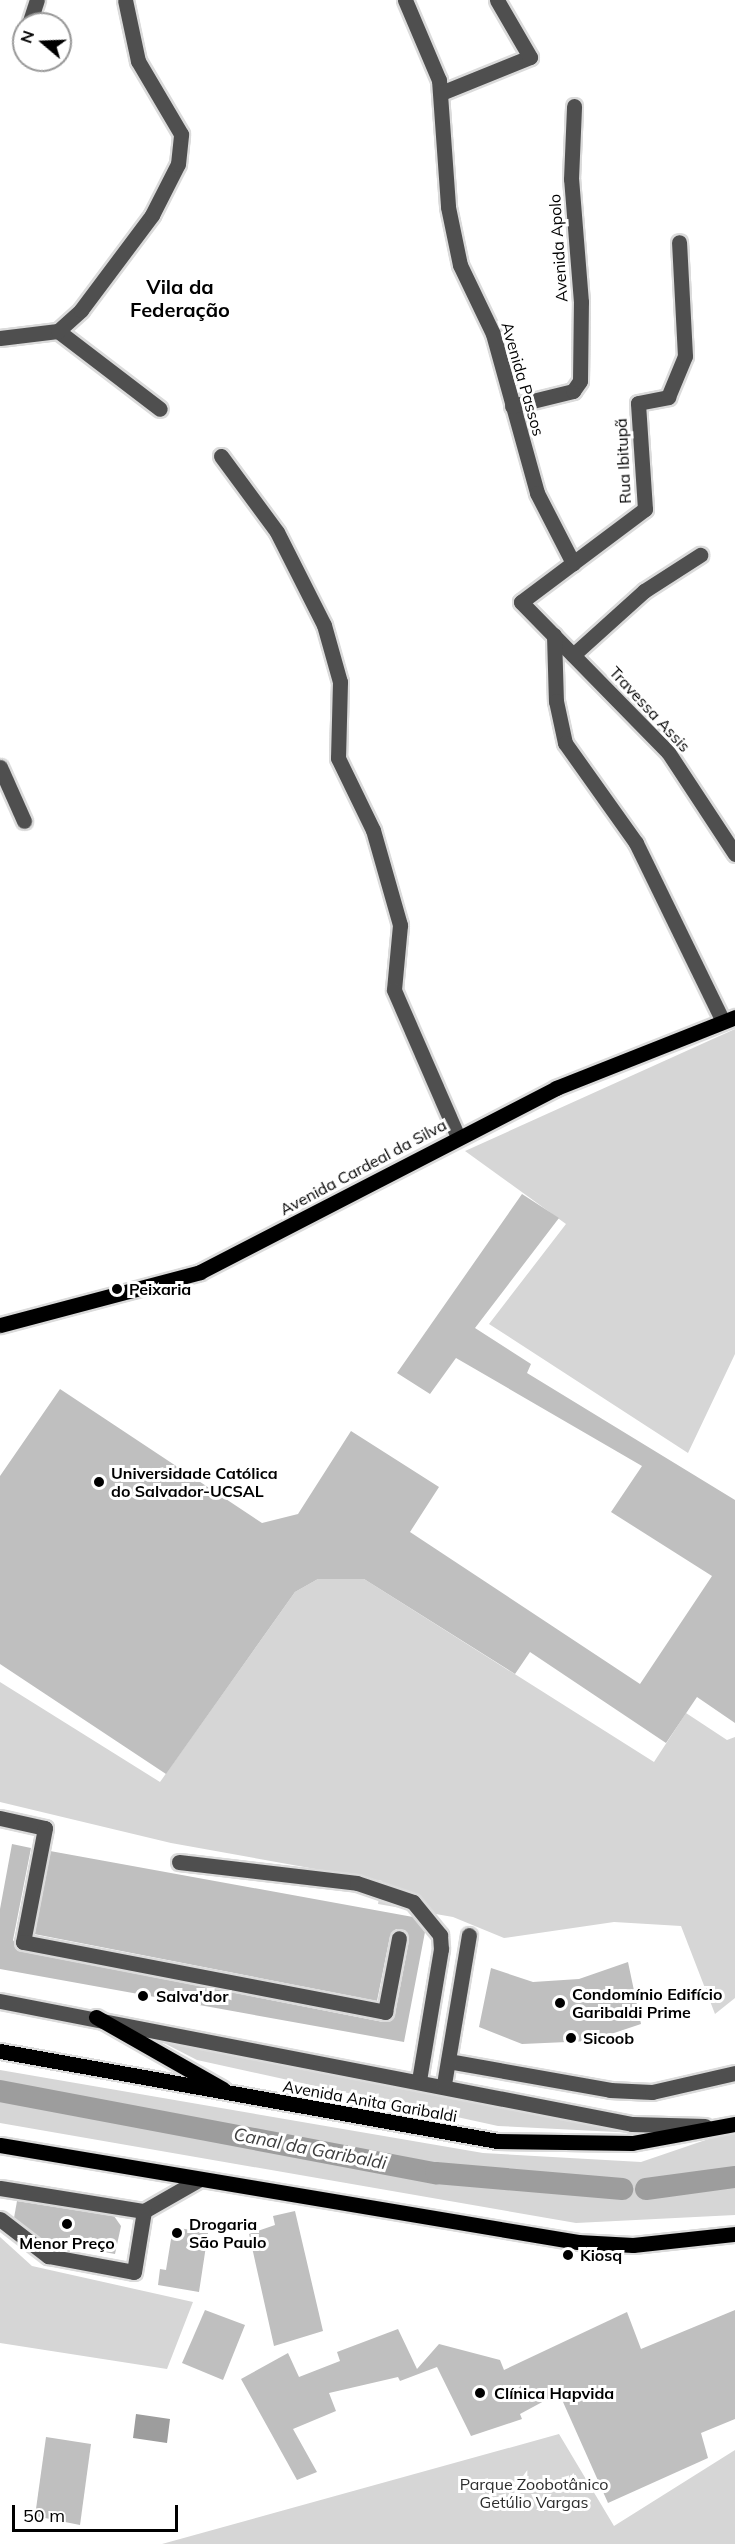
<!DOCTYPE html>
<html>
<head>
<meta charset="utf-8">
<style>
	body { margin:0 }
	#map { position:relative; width:735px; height:2544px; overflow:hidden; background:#fff; font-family:Mulish,sans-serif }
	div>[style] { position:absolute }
	.green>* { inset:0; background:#d6d6d6 }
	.water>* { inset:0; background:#9d9d9d }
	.canal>* { height:22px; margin:-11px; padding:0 11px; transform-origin:11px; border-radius:11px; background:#9d9d9d }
	.building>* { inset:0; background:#bfbfbf }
	.roads { filter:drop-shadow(2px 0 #dbdbdb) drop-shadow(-2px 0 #dbdbdb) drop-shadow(0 2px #dbdbdb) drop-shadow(0 -2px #dbdbdb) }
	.minor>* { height:15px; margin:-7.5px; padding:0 7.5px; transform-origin:7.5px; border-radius:7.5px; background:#4f4f4f }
	.major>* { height:15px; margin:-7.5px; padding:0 7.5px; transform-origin:7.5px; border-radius:7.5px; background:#000 }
	.dots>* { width:16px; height:16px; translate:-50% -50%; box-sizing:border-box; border:3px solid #fff; border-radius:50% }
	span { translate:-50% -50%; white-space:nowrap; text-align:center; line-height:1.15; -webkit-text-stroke:6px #fff; paint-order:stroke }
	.street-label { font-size:16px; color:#000 }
	.poi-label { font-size:16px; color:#000; font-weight:700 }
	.left { translate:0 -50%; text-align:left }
	.park-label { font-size:16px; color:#2d2d2d }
	.water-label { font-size:18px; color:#3e3e3e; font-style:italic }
	.quarter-label { font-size:20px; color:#000; font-weight:700 }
	.north { position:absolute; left:12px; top:12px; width:60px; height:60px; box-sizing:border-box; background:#fff; border:2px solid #999; border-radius:50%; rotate:289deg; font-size:16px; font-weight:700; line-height:24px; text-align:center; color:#000 }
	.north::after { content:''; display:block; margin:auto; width:21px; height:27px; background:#000; clip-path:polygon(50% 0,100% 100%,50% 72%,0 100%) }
	.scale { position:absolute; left:12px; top:2505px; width:166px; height:27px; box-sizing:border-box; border:3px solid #000; border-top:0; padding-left:8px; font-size:18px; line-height:21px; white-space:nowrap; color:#000; -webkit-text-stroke:4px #fff; paint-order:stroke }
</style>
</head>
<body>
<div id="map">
	<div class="green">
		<i style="clip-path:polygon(735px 1029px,735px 1354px,688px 1453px,489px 1324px,566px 1224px,465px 1151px)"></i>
		<i style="clip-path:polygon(318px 1579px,364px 1579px,654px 1762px,686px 1713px,727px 1740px,735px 1737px,735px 1998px,715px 2014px,681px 1926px,614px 1922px,504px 1938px,453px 1917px,378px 1904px,382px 1881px,171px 1843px,0 1802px,0 1682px,160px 1782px,295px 1592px)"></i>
		<i style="clip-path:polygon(160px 2041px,394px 2086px,636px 2133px,498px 2126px,197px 2060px)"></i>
		<i style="clip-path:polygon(0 2070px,483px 2153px,641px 2162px,735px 2130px,735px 2215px,576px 2223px,0 2123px)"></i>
		<i style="clip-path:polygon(0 2237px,32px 2266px,193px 2302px,167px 2369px,0 2343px)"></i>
		<i style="clip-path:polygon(559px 2434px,614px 2526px,735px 2450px,735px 2544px,162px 2544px)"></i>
	</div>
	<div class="water">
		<i style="clip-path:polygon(136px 2414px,170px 2419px,167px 2443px,133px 2438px)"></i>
	</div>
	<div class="canal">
		<i style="left:0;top:2091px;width:444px;rotate:10.7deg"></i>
		<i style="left:436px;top:2173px;width:187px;rotate:4.9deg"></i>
		<i style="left:646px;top:2189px;width:90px;rotate:-7.7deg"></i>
	</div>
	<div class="building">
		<i style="clip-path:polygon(522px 1194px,559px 1218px,475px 1328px,531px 1364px,527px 1373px,735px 1500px,735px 1723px,697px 1697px,666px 1743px,530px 1652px,515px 1674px,364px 1579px,318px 1579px,295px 1592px,166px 1774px,0 1664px,0 1476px,60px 1389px,262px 1523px,298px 1514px,351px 1431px,439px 1487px,410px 1532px,640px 1684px,712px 1576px,611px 1512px,642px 1466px,456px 1358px,430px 1394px,397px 1373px)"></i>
		<i style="clip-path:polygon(12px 1844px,31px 1848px,13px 1940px,21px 1951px,383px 2022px,395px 2014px,409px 1940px,405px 1930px,396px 1929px,390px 1936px,377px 2001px,34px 1934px,50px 1851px,413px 1917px,425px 1932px,404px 2042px,0 1969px,0 1909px)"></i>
		<i style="clip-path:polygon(628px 1962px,641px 2024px,590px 2041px,522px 2044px,479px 2027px,491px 1968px,533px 1982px,579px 1979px)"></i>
		<i style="clip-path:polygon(17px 2201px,114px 2216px,121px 2226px,115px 2254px,44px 2241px,14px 2218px)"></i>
		<i style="clip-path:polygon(295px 2211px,323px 2331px,274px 2346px,249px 2234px,275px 2225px,273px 2216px)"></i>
		<i style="clip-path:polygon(173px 2227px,208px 2233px,199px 2292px,158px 2285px,160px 2269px,166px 2270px)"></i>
		<i style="clip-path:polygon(205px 2310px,245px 2325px,223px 2380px,182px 2363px)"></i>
		<i style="clip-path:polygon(735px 2310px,735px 2419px,701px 2433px,708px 2458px,608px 2503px,559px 2393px,520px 2414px,522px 2419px,471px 2436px,437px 2367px,400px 2381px,398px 2377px,329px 2393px,336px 2411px,293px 2429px,317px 2472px,297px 2480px,241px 2379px,288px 2353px,299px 2377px,340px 2361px,337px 2352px,398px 2329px,417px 2369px,439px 2344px,500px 2360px,504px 2370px,627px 2312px,641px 2349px)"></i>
		<i style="clip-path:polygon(46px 2437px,91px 2444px,80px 2525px,35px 2516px)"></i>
	</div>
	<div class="roads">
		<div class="minor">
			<i style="left:405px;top:0;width:87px;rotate:67deg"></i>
			<i style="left:439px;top:80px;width:127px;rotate:85.9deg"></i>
			<i style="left:448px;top:207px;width:59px;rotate:78.3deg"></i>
			<i style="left:460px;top:265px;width:76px;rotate:64.4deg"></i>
			<i style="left:493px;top:334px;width:165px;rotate:74.5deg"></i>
			<i style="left:537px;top:493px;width:79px;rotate:62.8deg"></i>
			<i style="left:573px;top:563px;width:65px;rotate:143.1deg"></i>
			<i style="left:521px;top:602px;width:210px;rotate:45.6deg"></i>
			<i style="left:668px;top:752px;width:122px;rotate:56.7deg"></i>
			<i style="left:30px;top:21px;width:22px;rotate:-72deg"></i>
			<i style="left:441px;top:93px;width:96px;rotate:-22deg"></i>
			<i style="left:530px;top:57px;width:66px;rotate:-120.1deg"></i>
			<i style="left:58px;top:331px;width:128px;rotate:37.4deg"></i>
			<i style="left:0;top:338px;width:58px;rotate:-6.9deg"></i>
			<i style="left:58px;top:331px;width:31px;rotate:-42deg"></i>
			<i style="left:81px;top:310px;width:119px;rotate:-53.2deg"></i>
			<i style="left:152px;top:215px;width:57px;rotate:-63deg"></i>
			<i style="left:178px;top:164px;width:30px;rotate:-84deg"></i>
			<i style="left:181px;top:134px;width:85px;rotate:-120.5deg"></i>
			<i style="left:138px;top:61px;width:62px;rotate:-102deg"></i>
			<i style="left:512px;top:406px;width:63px;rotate:-13.8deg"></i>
			<i style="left:573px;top:391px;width:12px;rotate:-55deg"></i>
			<i style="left:580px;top:381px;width:79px;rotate:-89.3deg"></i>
			<i style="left:581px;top:302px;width:123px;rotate:-94.6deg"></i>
			<i style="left:571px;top:179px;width:73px;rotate:-87.6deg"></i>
			<i style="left:221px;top:456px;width:94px;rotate:53.6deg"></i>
			<i style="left:277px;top:532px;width:104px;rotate:63.2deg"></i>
			<i style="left:324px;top:625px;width:59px;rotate:74.3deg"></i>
			<i style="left:340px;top:682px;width:76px;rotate:91.5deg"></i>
			<i style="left:338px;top:758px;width:80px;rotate:64.1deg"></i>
			<i style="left:373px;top:830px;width:99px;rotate:74.1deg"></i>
			<i style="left:400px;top:925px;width:65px;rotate:95.3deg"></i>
			<i style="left:394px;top:990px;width:160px;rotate:66.5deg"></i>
			<i style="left:573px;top:563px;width:90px;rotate:-36.9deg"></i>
			<i style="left:645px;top:509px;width:106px;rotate:-93.8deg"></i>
			<i style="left:638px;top:403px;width:31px;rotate:-11deg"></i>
			<i style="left:668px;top:397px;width:44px;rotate:-67.5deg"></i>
			<i style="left:685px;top:356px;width:114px;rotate:-93deg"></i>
			<i style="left:554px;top:635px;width:66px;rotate:88.3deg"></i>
			<i style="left:556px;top:701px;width:43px;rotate:77.9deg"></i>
			<i style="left:565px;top:743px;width:123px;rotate:54.6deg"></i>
			<i style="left:636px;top:843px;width:198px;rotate:64deg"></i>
			<i style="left:573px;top:655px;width:96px;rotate:-42deg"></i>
			<i style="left:644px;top:591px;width:67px;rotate:-32.7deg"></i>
			<i style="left:0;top:767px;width:59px;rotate:66deg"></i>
			<i style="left:0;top:1818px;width:46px;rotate:12.5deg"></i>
			<i style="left:45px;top:1828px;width:116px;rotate:100.9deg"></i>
			<i style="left:23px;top:1942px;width:369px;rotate:10.9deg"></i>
			<i style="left:385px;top:2012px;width:75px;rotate:-79.3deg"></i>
			<i style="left:179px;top:1862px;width:179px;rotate:6.7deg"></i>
			<i style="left:357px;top:1883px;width:59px;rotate:18.7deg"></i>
			<i style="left:413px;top:1902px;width:43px;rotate:50.7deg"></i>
			<i style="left:440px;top:1935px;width:14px;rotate:86deg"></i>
			<i style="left:441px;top:1949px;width:133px;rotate:99.5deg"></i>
			<i style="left:0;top:2001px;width:644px;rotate:11.01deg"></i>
			<i style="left:632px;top:2124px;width:73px;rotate:1.6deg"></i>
			<i style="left:448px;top:2061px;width:165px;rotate:10.1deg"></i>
			<i style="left:610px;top:2090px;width:42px;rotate:2.7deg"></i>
			<i style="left:652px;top:2092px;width:85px;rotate:-12.9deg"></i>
			<i style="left:444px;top:2084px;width:151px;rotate:-80.5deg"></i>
			<i style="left:0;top:2188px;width:146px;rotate:9.1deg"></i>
			<i style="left:144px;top:2211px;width:64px;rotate:-29.7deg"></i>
			<i style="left:0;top:2219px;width:61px;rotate:37.6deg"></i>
			<i style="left:48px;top:2256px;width:87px;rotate:10.5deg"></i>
			<i style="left:134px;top:2272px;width:62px;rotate:-80.7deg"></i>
		</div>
		<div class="major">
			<i style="left:0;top:1325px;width:207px;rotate:-14.8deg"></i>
			<i style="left:200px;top:1272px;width:401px;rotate:-27.3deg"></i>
			<i style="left:556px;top:1088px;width:193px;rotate:-21.6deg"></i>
			<i style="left:96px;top:2017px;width:146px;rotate:29.6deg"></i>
			<i style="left:0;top:2051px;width:505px;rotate:10.26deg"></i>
			<i style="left:497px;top:2141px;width:135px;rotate:0.8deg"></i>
			<i style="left:632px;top:2143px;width:105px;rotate:-10.5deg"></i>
			<i style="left:0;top:2145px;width:586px;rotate:9.53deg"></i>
			<i style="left:578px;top:2242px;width:55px;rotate:3.1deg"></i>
			<i style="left:633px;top:2245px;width:103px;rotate:-6.2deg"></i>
		</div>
	</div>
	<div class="dots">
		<i style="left:117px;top:1289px;background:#000"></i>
		<i style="left:99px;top:1482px;background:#000"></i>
		<i style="left:143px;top:1996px;background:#000"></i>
		<i style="left:560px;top:2003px;background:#000"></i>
		<i style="left:571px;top:2038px;background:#000"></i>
		<i style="left:67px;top:2224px;background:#000"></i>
		<i style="left:177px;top:2233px;background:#000"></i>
		<i style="left:568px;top:2255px;background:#000"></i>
		<i style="left:480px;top:2393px;background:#000"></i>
	</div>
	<div class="street-label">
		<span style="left:558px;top:248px;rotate:-94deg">Avenida Apolo</span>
		<span style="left:523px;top:379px;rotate:74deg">Avenida Passos</span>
		<span style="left:623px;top:461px;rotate:-93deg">Rua Ibitupã</span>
		<span style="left:650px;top:709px;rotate:47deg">Travessa Assis</span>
		<span style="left:363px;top:1167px;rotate:-28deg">Avenida Cardeal da Silva</span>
		<span style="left:370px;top:2101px;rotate:10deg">Avenida Anita Garibaldi</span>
	</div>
	<div class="poi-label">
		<span class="left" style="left:129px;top:1289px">Peixaria</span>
		<span class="left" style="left:111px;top:1482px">Universidade Católica<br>do Salvador-UCSAL</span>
		<span class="left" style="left:572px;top:2003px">Condomínio Edifício<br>Garibaldi Prime</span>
		<span class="left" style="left:156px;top:1996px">Salva'dor</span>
		<span class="left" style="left:583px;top:2038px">Sicoob</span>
		<span class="left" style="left:189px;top:2233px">Drogaria<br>São Paulo</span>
		<span style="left:67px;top:2243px">Menor Preço</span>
		<span class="left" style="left:580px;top:2255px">Kiosq</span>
		<span class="left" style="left:494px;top:2393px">Clínica Hapvida</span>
	</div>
	<div class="park-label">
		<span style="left:534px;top:2493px">Parque Zoobotânico<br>Getúlio Vargas</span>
	</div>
	<div class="water-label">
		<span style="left:310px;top:2149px;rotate:11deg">Canal da Garibaldi</span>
	</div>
	<div class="quarter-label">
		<span style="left:180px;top:298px">Vila da<br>Federação</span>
	</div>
	<div class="north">N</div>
	<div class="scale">50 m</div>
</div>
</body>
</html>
